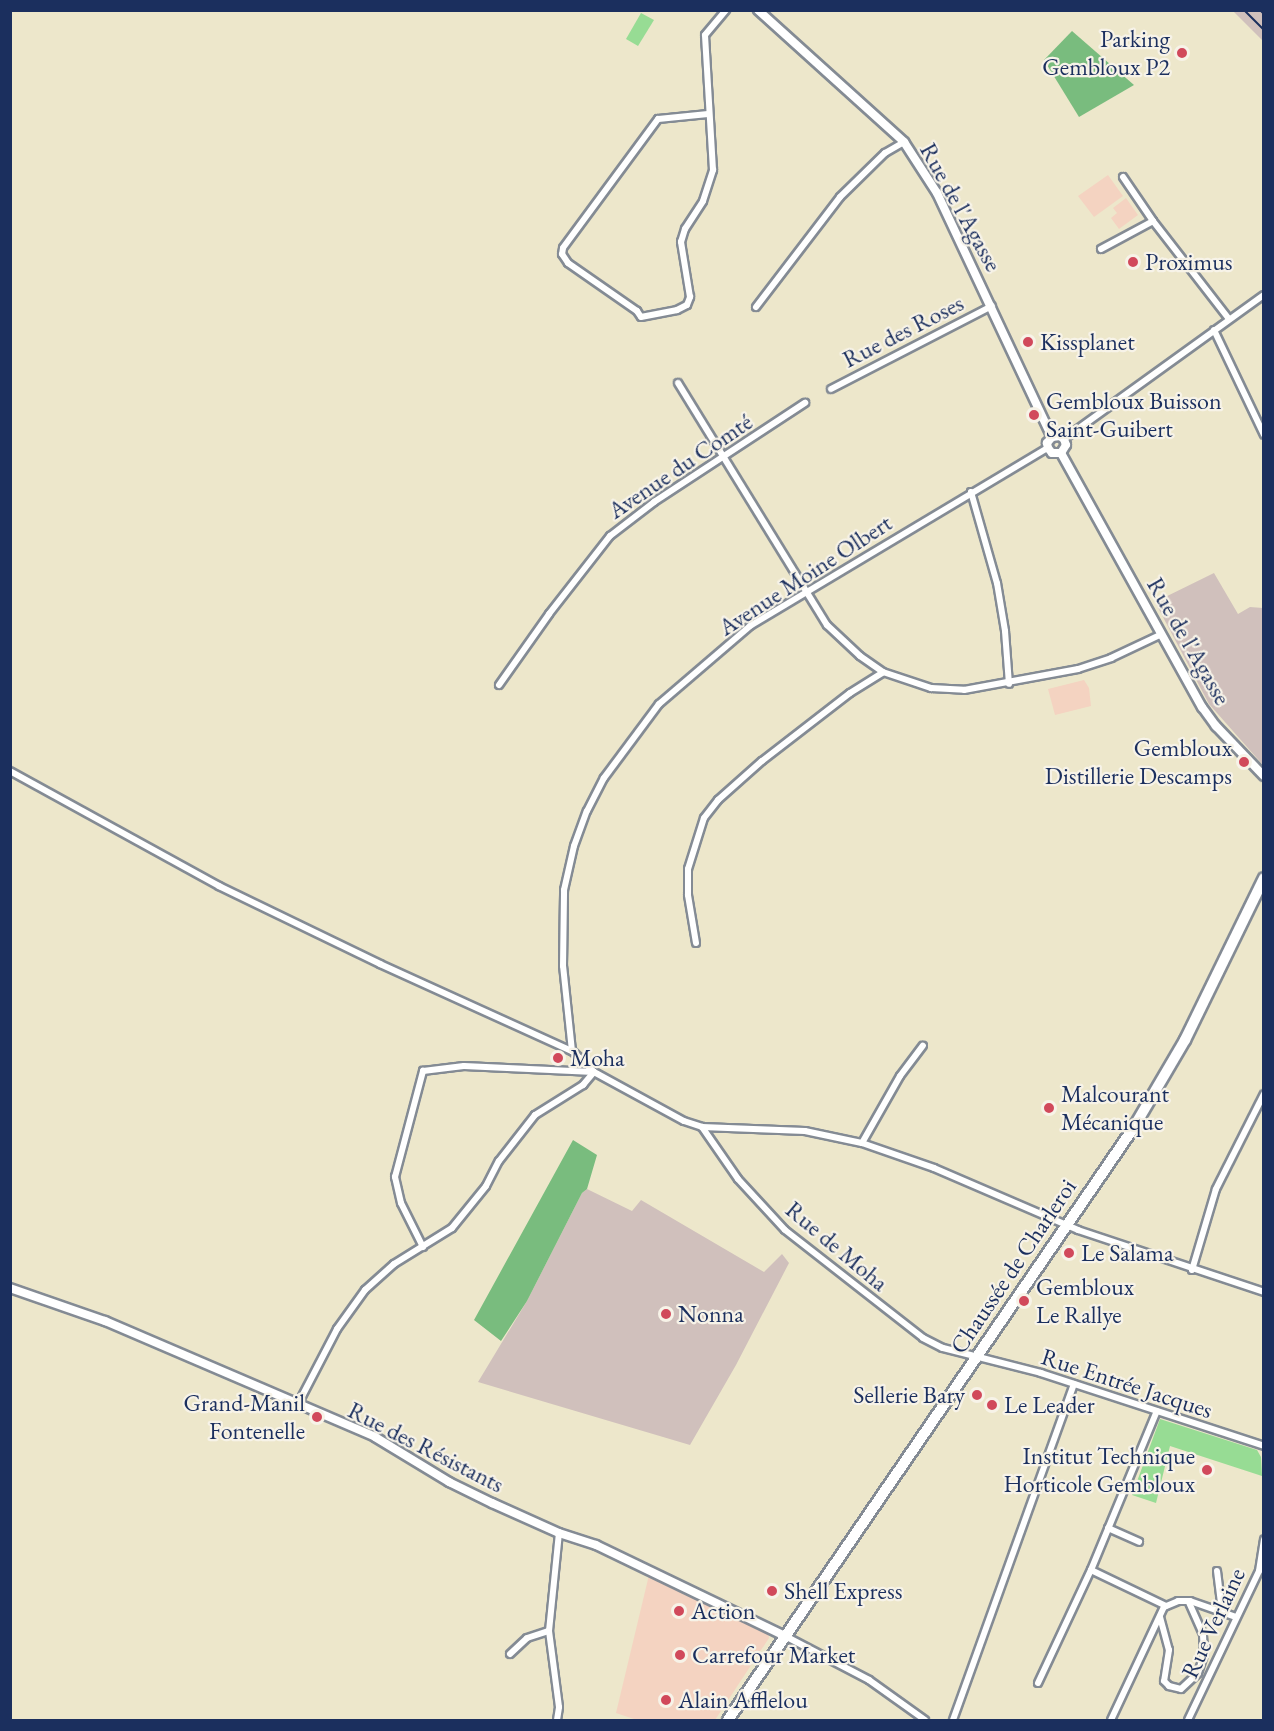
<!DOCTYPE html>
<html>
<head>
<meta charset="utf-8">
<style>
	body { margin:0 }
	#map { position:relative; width:1274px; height:1731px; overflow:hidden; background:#ede7cb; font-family:"EB Garamond",serif }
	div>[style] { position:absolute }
	.built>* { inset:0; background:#f4d3c1 }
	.industrial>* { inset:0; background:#d0c0bc }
	.green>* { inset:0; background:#97dc94 }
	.forest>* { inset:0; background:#79bc7e }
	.roads { filter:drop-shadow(2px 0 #848b94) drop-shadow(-2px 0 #848b94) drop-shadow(0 2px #848b94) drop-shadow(0 -2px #848b94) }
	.minor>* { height:6px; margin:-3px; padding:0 3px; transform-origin:3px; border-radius:3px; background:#fff }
	.tertiary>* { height:8px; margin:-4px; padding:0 4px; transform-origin:4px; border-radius:4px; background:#fff }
	.primary>* { height:10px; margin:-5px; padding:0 5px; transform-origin:5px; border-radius:5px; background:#fff }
	.rail>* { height:2px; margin:-1px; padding:0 1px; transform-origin:1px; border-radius:1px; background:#1b2f5e }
	.dots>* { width:16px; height:16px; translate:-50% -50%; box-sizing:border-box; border:3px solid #f7f3e8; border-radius:50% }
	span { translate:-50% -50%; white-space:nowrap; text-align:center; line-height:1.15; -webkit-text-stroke:4.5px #f7f3e8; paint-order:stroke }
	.poi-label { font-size:24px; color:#1b2f5e }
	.right { translate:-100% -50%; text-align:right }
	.left { translate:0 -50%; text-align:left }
	.street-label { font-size:24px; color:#1b2f5e }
	.frame { position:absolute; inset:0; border:12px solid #1b2f5e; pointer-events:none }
</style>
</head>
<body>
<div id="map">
	<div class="built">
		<i style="clip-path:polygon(1108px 175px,1123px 196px,1094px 217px,1078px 196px)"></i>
		<i style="clip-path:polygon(1126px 198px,1138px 215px,1119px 229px,1111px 218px,1117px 213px,1113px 208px)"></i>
		<i style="clip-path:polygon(1084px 680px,1089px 688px,1091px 706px,1055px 715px,1048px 689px)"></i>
		<i style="clip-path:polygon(649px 1575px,768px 1632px,769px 1638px,715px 1720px,637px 1720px,616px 1713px)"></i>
	</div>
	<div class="industrial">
		<i style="clip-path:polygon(1233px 11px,1263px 11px,1263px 41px)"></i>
		<i style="clip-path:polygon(1214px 573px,1238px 614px,1250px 607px,1263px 608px,1263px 765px,1209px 704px,1155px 602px)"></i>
		<i style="clip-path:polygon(587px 1189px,632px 1211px,641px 1200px,764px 1272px,782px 1254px,789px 1263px,736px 1365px,690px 1445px,478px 1382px,527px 1301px,582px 1193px)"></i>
	</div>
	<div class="green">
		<i style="clip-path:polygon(641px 13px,654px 20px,638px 46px,626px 39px)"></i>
		<i style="clip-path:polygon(1160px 1419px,1257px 1450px,1261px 1457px,1262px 1476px,1170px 1446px,1156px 1503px,1132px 1495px)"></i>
	</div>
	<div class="forest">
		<i style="clip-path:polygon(1072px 31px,1134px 85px,1079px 117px,1044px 60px)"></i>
		<i style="clip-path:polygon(573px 1140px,597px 1155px,587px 1189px,582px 1193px,527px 1301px,501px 1341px,474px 1320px)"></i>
	</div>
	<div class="roads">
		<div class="minor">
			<i style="left:708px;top:114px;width:50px;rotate:174.3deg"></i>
			<i style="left:658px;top:119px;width:160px;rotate:126.4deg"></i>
			<i style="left:563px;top:248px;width:6px;rotate:99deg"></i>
			<i style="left:562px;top:254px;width:11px;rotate:56deg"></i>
			<i style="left:568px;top:263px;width:84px;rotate:34.8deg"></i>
			<i style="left:637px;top:311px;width:7px;rotate:56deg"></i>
			<i style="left:641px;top:317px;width:37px;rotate:-11deg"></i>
			<i style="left:677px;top:310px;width:11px;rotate:-27deg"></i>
			<i style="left:687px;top:305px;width:9px;rotate:-69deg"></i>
			<i style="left:690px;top:297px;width:56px;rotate:-99.3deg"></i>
			<i style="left:681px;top:242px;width:14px;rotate:-73deg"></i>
			<i style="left:685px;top:229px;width:33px;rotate:-57deg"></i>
			<i style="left:703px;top:201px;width:33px;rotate:-72deg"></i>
			<i style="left:713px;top:170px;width:135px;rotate:-93.4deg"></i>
			<i style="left:705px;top:35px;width:33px;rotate:-50deg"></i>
			<i style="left:1123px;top:177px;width:53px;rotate:55.7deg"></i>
			<i style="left:1153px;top:221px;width:124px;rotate:52.2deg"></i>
			<i style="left:1101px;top:249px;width:59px;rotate:-28.3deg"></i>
			<i style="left:756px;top:307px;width:138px;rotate:-52.6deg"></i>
			<i style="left:840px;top:197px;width:63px;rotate:-44.4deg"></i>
			<i style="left:885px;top:153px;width:22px;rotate:-30deg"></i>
			<i style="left:1214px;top:330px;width:116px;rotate:64.5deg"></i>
			<i style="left:678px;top:383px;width:284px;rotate:58.4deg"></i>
			<i style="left:827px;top:625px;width:45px;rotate:43.2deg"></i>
			<i style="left:860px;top:656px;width:28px;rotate:35deg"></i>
			<i style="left:883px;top:672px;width:51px;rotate:18.4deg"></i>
			<i style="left:931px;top:688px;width:33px;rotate:3deg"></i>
			<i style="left:964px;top:690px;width:116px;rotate:-10.4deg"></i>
			<i style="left:1078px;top:669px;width:35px;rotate:-18deg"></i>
			<i style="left:1111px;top:658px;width:56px;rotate:-25.2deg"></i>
			<i style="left:831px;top:389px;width:181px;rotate:-27.3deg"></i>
			<i style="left:1064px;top:439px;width:246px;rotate:-35.8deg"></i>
			<i style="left:971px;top:492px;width:95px;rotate:74.1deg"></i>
			<i style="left:997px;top:583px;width:49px;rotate:80.5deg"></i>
			<i style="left:1005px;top:631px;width:53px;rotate:85.7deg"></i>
			<i style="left:499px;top:685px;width:87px;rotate:-54.8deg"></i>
			<i style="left:549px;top:614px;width:99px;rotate:-52deg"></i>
			<i style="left:610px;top:536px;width:56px;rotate:-37.7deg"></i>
			<i style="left:654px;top:502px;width:181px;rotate:-33.3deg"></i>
			<i style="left:10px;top:771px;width:239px;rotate:28.8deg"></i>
			<i style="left:219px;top:886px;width:179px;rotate:25.8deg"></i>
			<i style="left:380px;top:964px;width:211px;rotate:24.4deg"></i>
			<i style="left:696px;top:943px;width:49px;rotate:-99.5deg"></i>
			<i style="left:688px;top:895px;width:26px;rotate:-90deg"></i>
			<i style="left:688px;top:869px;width:53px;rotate:-72.6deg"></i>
			<i style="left:704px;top:818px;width:23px;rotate:-52deg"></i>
			<i style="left:718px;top:800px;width:59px;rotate:-41.6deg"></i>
			<i style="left:762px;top:761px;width:111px;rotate:-37.7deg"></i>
			<i style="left:850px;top:693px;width:39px;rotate:-32deg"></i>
			<i style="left:593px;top:1071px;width:29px;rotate:-136deg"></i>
			<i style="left:572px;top:1051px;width:85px;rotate:-96deg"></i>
			<i style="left:563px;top:966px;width:76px;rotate:-89.2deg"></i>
			<i style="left:564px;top:890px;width:45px;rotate:-77.2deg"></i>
			<i style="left:574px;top:846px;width:37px;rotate:-70deg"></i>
			<i style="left:587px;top:811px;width:37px;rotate:-63deg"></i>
			<i style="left:604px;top:778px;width:92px;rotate:-53.4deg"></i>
			<i style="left:659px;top:704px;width:120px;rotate:-40.6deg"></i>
			<i style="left:750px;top:626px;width:347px;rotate:-30.9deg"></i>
			<i style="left:702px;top:1127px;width:63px;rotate:55.3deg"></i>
			<i style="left:738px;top:1179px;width:69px;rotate:47.3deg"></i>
			<i style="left:785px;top:1230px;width:175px;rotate:38deg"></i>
			<i style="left:923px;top:1338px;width:22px;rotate:27deg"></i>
			<i style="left:943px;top:1348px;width:101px;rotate:14.3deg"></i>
			<i style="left:1041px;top:1373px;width:235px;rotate:18.1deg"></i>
			<i style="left:862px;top:1143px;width:77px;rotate:-60.4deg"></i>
			<i style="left:900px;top:1076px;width:38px;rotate:-53deg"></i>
			<i style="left:423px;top:1247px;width:49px;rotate:-116.6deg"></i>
			<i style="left:401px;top:1203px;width:27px;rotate:-103deg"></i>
			<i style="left:395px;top:1177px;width:110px;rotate:-75.2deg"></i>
			<i style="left:423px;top:1071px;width:41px;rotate:-7deg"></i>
			<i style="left:464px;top:1066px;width:130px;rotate:2.6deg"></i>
			<i style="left:594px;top:1072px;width:102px;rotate:28.6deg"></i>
			<i style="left:684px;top:1121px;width:19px;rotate:18deg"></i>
			<i style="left:702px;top:1127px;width:103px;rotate:2.2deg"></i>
			<i style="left:805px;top:1131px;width:58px;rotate:11.9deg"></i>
			<i style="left:862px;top:1143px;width:76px;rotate:19.1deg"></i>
			<i style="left:934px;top:1168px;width:157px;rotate:23.3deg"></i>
			<i style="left:1078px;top:1230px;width:196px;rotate:18.4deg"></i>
			<i style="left:1192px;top:1270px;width:84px;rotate:-73.5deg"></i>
			<i style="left:1216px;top:1189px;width:106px;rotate:-63.2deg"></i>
			<i style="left:298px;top:1404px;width:85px;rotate:-62.5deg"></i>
			<i style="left:337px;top:1329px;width:48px;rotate:-54.3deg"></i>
			<i style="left:365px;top:1290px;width:39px;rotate:-42deg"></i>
			<i style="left:394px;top:1264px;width:68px;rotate:-31.8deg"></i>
			<i style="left:452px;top:1228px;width:54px;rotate:-51deg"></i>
			<i style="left:486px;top:1186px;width:28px;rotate:-63deg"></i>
			<i style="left:499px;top:1161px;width:58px;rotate:-52deg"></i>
			<i style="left:535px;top:1115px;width:57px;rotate:-32deg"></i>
			<i style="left:583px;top:1085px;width:17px;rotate:-50deg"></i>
			<i style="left:1108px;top:1528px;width:34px;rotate:24deg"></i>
			<i style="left:1091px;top:1570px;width:83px;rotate:25.6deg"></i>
			<i style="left:1217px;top:1571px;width:40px;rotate:82.9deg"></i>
			<i style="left:1160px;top:1617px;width:34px;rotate:75deg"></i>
			<i style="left:1169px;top:1650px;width:31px;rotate:99deg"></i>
			<i style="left:1164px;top:1681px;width:7px;rotate:45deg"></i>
			<i style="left:1169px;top:1686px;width:12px;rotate:14deg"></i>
			<i style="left:1181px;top:1689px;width:23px;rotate:-43deg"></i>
			<i style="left:1198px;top:1673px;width:20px;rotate:-72deg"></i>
			<i style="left:1204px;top:1654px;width:20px;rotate:-93deg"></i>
			<i style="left:1203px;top:1634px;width:36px;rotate:-114deg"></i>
			<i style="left:785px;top:1636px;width:95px;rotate:27.6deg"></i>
			<i style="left:869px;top:1680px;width:69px;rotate:35.5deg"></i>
			<i style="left:510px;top:1654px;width:23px;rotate:-43deg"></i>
			<i style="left:527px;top:1638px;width:23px;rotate:-18deg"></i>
			<i style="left:1038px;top:1683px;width:125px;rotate:-64.9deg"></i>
			<i style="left:1091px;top:1570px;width:172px;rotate:-67.5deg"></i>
			<i style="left:557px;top:1720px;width:13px;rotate:-81deg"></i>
			<i style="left:559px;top:1707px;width:77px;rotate:-97.5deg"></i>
			<i style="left:549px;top:1631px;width:99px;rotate:-84.2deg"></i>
			<i style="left:953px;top:1720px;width:357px;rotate:-70.2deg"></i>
			<i style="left:1111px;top:1720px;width:125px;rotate:-64.9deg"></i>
			<i style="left:1164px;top:1607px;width:15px;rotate:-23deg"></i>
			<i style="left:1178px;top:1601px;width:12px"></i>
			<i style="left:1190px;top:1601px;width:49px;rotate:19.2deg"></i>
			<i style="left:1188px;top:1720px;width:165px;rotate:-64.5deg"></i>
			<i style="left:1259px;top:1571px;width:32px;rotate:-81deg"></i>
		</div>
		<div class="tertiary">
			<i style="left:758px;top:10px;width:197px;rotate:42.1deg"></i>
			<i style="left:904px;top:142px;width:61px;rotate:57.1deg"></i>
			<i style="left:937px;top:193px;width:270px;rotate:64.8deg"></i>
			<i style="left:1052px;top:437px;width:8px;rotate:-7deg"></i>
			<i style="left:1060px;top:436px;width:5px;rotate:37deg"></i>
			<i style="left:1064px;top:439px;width:6px;rotate:72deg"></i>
			<i style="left:1066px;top:445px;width:9px;rotate:122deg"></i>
			<i style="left:1052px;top:437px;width:8px;rotate:130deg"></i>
			<i style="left:1047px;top:443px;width:5px;rotate:79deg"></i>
			<i style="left:1048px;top:448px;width:6px;rotate:51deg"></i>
			<i style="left:1052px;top:453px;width:9px"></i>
			<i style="left:1061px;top:453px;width:291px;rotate:61deg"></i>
			<i style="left:1202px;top:707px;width:24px;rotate:54deg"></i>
			<i style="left:1216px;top:726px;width:69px;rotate:46.2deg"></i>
			<i style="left:10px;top:1288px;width:101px;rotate:19.2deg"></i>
			<i style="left:105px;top:1321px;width:294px;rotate:23.2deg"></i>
			<i style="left:375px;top:1437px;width:87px;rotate:31.3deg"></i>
			<i style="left:449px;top:1482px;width:48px;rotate:26deg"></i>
			<i style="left:492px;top:1503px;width:73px;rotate:24.1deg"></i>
			<i style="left:559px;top:1533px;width:39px;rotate:18deg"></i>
			<i style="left:596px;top:1545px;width:210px;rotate:25.7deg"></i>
		</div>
		<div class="primary">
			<i style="left:728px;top:1720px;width:719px;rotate:-55.6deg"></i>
			<i style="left:1134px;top:1127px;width:101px;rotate:-59.6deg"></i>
			<i style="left:1185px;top:1040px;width:180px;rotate:-64deg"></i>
		</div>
	</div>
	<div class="rail">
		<i style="left:1244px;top:10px;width:28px;rotate:45deg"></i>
		<i style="left:1260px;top:10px;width:6px;rotate:45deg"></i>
	</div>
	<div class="dots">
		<i style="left:1182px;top:53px;background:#d1495b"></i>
		<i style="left:1133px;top:262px;background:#d1495b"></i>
		<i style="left:1028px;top:342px;background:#d1495b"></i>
		<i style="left:1034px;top:415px;background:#d1495b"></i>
		<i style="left:1244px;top:762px;background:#d1495b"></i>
		<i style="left:558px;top:1058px;background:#d1495b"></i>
		<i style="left:1049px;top:1108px;background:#d1495b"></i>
		<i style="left:1069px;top:1253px;background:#d1495b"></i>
		<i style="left:1024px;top:1301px;background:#d1495b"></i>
		<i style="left:666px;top:1314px;background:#d1495b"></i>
		<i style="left:977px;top:1395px;background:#d1495b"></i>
		<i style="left:992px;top:1405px;background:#d1495b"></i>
		<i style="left:317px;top:1417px;background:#d1495b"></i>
		<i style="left:1207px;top:1470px;background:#d1495b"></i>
		<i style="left:772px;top:1591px;background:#d1495b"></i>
		<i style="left:679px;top:1611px;background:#d1495b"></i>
		<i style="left:680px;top:1655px;background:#d1495b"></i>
		<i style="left:666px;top:1700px;background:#d1495b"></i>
	</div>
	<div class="poi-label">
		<span class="right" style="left:1170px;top:53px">Parking<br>Gembloux P2</span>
		<span class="left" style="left:1145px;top:262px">Proximus</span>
		<span class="left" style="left:1040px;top:342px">Kissplanet</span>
		<span class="left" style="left:1046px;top:415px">Gembloux Buisson<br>Saint-Guibert</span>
		<span class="right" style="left:1232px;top:762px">Gembloux<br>Distillerie Descamps</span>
		<span class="left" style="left:570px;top:1058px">Moha</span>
		<span class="left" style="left:1061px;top:1108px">Malcourant<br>Mécanique</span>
		<span class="left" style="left:1081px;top:1253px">Le Salama</span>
		<span class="left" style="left:1036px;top:1301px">Gembloux<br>Le Rallye</span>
		<span class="left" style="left:678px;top:1314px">Nonna</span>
		<span class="right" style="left:965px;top:1395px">Sellerie Bary</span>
		<span class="right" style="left:305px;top:1417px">Grand-Manil<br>Fontenelle</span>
		<span class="left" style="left:1004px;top:1405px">Le Leader</span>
		<span class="right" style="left:1195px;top:1470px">Institut Technique<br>Horticole Gembloux</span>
		<span class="left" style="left:784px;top:1591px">Shell Express</span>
		<span class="left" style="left:691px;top:1611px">Action</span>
		<span class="left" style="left:692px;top:1655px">Carrefour Market</span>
		<span class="left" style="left:678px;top:1700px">Alain Afflelou</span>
	</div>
	<div class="street-label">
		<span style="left:961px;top:207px;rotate:61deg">Rue de l'Agasse</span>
		<span style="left:903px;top:331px;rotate:-27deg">Rue des Roses</span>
		<span style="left:680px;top:466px;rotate:-34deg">Avenue du Comté</span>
		<span style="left:805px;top:575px;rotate:-33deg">Avenue Moine Olbert</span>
		<span style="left:1189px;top:641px;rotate:60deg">Rue de l'Agasse</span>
		<span style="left:837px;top:1246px;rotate:40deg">Rue de Moha</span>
		<span style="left:1013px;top:1266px;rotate:-56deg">Chaussée de Charleroi</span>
		<span style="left:1127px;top:1383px;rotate:18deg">Rue Entrée Jacques</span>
		<span style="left:426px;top:1447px;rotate:27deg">Rue des Résistants</span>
		<span style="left:1213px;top:1623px;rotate:-65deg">Rue Verlaine</span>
	</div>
	<div class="frame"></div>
</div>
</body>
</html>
